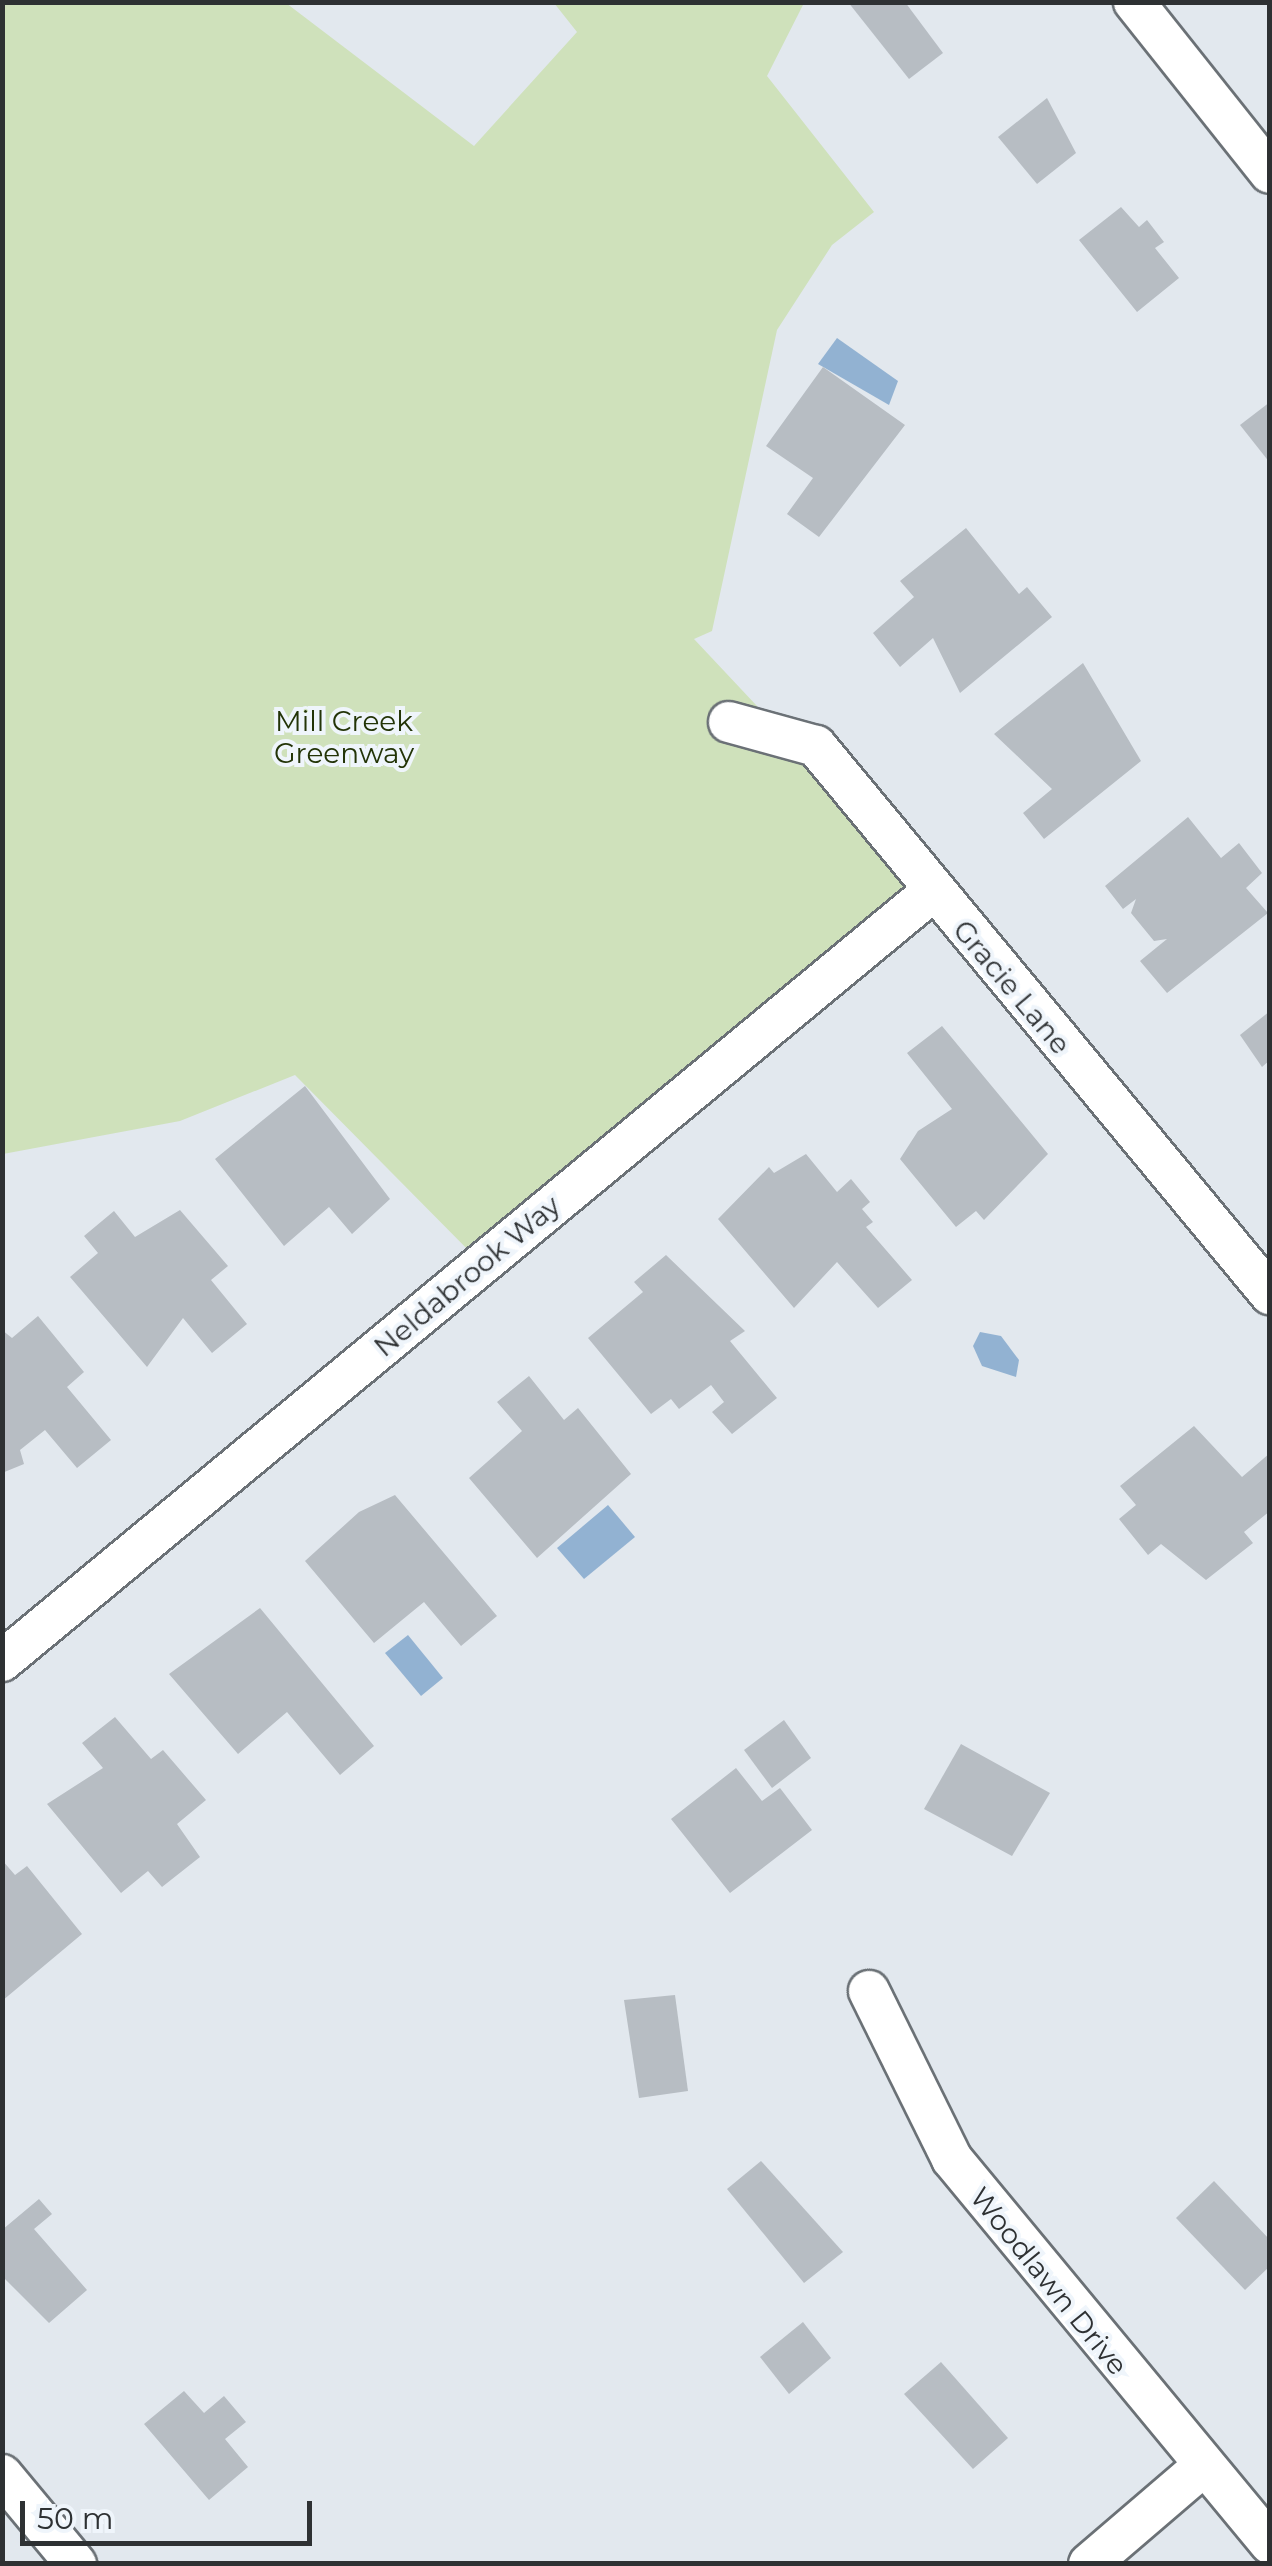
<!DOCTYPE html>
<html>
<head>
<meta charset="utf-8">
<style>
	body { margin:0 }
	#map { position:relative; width:1272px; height:2566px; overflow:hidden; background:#e2e8ee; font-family:Montserrat,sans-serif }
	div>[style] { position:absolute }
	.green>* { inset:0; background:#cfe1bb }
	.water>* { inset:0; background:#92b2d2 }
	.building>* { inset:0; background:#b7bdc3 }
	.roads { filter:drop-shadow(2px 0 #6b7176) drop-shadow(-2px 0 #6b7176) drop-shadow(0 2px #6b7176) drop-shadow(0 -2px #6b7176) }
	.minor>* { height:40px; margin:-20px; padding:0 20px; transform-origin:20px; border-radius:20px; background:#fff }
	span { translate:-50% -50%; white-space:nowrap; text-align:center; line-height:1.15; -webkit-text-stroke:8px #eff5fb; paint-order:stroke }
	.park-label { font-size:28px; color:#233407 }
	.street-label { font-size:28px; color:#2e3133 }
	.frame { position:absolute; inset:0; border:5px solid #2e3133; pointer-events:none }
	.scale { position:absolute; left:20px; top:2501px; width:292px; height:45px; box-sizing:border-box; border:5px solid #2e3133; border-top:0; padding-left:12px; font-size:30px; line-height:35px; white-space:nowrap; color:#2e3133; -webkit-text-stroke:8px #eff5fb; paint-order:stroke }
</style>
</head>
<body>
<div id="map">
	<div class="green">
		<i style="clip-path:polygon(3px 3px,286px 3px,474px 146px,577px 32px,554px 3px,804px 3px,767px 76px,874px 212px,832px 245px,777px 330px,712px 631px,694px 639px,932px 892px,482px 1264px,295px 1075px,180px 1121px,3px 1154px)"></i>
	</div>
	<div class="water">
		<i style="clip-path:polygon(837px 338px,898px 381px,889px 405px,818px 364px)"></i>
		<i style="clip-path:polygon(980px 1332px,1001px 1336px,1019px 1360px,1016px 1377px,982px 1366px,973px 1346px)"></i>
		<i style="clip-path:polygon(608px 1505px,635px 1537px,584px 1579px,557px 1548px)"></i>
		<i style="clip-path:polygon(408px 1635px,443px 1678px,421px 1696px,385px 1653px)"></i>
	</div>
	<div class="building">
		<i style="clip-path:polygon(848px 2px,905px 2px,943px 53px,909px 79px)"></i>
		<i style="clip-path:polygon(1047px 98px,1076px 153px,1037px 184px,998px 137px)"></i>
		<i style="clip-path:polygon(1121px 207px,1139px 227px,1147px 220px,1164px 242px,1155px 248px,1179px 278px,1137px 312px,1079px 240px)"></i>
		<i style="clip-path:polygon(823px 367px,905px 425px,819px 537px,787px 514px,813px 478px,766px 446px)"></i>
		<i style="clip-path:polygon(1270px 402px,1270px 463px,1240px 425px)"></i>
		<i style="clip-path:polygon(966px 528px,1019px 594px,1027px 587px,1052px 617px,960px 693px,933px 638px,900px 667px,873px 633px,914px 597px,900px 581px)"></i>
		<i style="clip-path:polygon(1083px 663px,1141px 761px,1044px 839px,1023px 813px,1052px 789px,994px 734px)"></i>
		<i style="clip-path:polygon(1188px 817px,1221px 858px,1239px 843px,1262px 873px,1246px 888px,1268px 913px,1167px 993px,1140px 961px,1167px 939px,1154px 941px,1131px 913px,1136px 899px,1123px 909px,1105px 886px)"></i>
		<i style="clip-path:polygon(1270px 1011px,1270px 1060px,1262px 1067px,1240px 1035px)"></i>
		<i style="clip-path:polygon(942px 1026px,1048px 1154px,984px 1220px,976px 1211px,956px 1227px,900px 1159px,918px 1131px,952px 1109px,907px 1053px)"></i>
		<i style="clip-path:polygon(305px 1086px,390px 1199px,352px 1234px,329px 1207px,284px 1246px,215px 1159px)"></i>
		<i style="clip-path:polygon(806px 1154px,837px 1192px,851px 1179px,870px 1202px,862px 1209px,873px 1222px,866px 1227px,912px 1280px,878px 1308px,837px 1262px,794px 1308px,718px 1219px,769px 1167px,774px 1173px)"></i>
		<i style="clip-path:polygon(180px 1210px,228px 1266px,211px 1280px,247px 1324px,212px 1353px,183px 1318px,147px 1367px,70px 1277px,98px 1253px,84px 1236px,114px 1211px,135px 1237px)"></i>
		<i style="clip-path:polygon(666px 1255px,745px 1331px,730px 1341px,777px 1398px,732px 1434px,712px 1412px,724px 1402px,711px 1385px,679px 1409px,671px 1399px,651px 1414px,588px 1338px,643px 1292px,634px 1282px)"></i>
		<i style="clip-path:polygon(38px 1316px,84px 1372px,67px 1387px,111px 1440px,77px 1468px,45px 1430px,20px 1450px,24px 1464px,2px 1473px,2px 1330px,12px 1338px)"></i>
		<i style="clip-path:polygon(529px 1376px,564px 1420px,578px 1408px,631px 1474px,537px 1558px,469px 1478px,522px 1431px,497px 1402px)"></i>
		<i style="clip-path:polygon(1194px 1426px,1242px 1477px,1270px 1453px,1270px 1511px,1244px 1532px,1253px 1543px,1206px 1580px,1161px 1544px,1148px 1555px,1119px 1519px,1136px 1505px,1120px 1486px)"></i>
		<i style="clip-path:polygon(395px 1495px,497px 1616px,461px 1646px,424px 1602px,374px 1643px,305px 1561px,359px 1512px)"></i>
		<i style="clip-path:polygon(260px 1608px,374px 1746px,340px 1775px,287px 1712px,238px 1754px,169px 1674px)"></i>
		<i style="clip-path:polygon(115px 1717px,151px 1759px,163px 1750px,206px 1800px,177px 1824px,200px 1857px,162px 1887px,148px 1871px,121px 1893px,47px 1804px,103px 1768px,82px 1743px)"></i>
		<i style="clip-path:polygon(784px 1720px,811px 1758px,772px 1788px,744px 1750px)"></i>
		<i style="clip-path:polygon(961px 1744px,1050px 1793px,1012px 1856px,924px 1809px)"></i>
		<i style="clip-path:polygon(736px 1768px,762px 1801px,780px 1788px,812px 1830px,730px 1893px,671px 1819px)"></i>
		<i style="clip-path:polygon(2px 1860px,15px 1875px,27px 1866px,82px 1934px,2px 2001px)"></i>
		<i style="clip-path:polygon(675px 1995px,688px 2091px,639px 2098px,624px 2000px)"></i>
		<i style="clip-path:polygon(761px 2161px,843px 2252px,804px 2283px,727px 2189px)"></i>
		<i style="clip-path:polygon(1214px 2181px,1270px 2240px,1270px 2266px,1245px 2290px,1176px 2218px)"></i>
		<i style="clip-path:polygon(39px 2199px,52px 2214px,34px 2229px,87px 2290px,49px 2323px,2px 2276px,2px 2230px)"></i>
		<i style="clip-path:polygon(803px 2322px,831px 2358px,789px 2394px,760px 2357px)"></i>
		<i style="clip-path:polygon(941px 2362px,1008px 2438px,973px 2469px,904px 2394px)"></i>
		<i style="clip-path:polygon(184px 2391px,204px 2413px,224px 2396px,246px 2422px,225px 2439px,248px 2467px,209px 2500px,144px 2424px)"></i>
	</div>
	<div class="roads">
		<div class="minor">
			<i style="left:1134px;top:2px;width:218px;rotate:51.5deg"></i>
			<i style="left:729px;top:722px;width:90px;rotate:15.4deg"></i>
			<i style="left:816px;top:746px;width:712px;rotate:50.36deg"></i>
			<i style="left:2px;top:1661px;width:1207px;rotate:-39.59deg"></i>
			<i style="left:869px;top:1991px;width:187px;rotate:63.7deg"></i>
			<i style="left:952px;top:2159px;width:499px;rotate:50.4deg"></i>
			<i style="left:2px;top:2475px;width:116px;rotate:50.3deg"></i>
			<i style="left:1089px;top:2564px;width:146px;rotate:-40.6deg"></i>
		</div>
	</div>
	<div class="park-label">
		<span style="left:344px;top:737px">Mill Creek<br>Greenway</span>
	</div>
	<div class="street-label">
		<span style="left:1012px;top:987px;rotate:50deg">Gracie Lane</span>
		<span style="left:467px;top:1276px;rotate:-40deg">Neldabrook Way</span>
		<span style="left:1049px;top:2281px;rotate:51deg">Woodlawn Drive</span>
	</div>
	<div class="frame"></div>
	<div class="scale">50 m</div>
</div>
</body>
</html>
